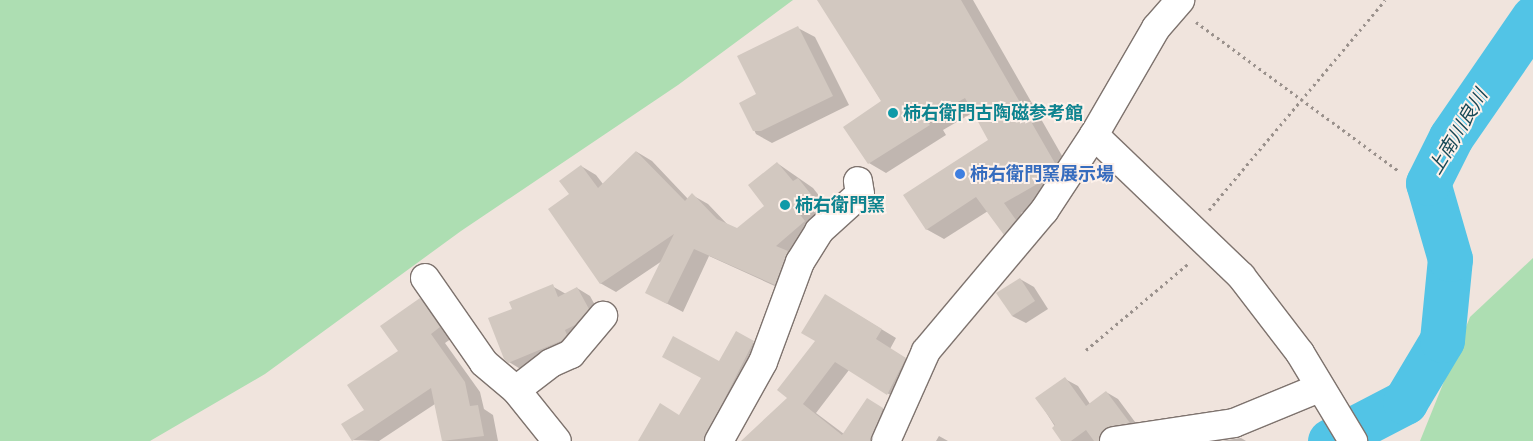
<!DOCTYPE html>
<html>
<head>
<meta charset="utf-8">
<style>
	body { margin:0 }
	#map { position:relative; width:1533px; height:441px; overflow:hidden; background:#f0e4dd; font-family:Raleway,"Noto Sans JP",sans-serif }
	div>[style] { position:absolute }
	.green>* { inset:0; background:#addeb2 }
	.shadow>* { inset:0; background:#0003 }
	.river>* { height:45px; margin:-22.5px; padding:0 22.5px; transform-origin:22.5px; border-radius:22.5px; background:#52c4e6 }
	.building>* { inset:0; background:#d2c8c0 }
	.path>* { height:3px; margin-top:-1.5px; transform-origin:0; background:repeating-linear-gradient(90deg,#9a918c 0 2.5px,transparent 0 6.5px) }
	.roads { filter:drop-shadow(1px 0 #7e736e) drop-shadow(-1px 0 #7e736e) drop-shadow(0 1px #7e736e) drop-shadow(0 -1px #7e736e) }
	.minor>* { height:28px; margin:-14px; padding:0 14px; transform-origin:14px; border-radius:14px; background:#fff }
	.dots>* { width:14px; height:14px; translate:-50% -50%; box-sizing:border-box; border:2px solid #fdf1ea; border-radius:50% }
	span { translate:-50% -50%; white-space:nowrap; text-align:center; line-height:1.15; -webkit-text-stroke:4px #fdf1ea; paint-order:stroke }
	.culture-label { font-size:18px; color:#0d838f; font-weight:700 }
	.left { translate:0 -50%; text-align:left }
	.shop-label { font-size:18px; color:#366cbe; font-weight:700 }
	.water-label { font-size:19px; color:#164856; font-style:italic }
</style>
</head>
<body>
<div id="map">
	<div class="green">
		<i style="clip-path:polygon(0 0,793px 0,678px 85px,461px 231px,265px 374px,150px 441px,0 441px)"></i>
		<i style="clip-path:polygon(1533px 258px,1533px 441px,1420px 441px,1470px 317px)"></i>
	</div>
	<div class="shadow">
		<i style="clip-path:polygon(820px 0,973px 0,1073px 175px,1064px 189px,1021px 213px,1033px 231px,1022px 244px,1005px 234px,988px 211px,944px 239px,926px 229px,990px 140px,974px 112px,943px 130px,946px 135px,886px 173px,869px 163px,882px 102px)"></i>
		<i style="clip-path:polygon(798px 28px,815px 37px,849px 105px,772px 143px,756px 134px,741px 103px,757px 95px)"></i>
		<i style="clip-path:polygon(637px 152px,652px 161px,688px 199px,692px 195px,708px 204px,729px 226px,737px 230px,766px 206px,777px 163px,813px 188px,828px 207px,790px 293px,709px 256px,683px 312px,662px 301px,662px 261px,616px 292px,600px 283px,571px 194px,581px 166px,596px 175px,603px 184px)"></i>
		<i style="clip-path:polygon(1020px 279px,1034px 287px,1048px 309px,1026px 323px,1012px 316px)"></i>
		<i style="clip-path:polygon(552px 286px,566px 294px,577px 288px,590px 296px,601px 316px,588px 332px,522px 370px,509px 362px,514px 310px)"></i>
		<i style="clip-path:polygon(420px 299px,435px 308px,455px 336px,445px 343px,480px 392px,484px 409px,493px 415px,498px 441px,443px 441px,435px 404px,379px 441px,352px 440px,365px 410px,400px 352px)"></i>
		<i style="clip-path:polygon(840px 304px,896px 338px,890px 349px,920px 367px,902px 402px,849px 370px,816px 413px,844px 434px,882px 408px,897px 418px,887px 441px,743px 441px,789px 398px,816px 341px)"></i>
		<i style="clip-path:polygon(736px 333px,772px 353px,725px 441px,646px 441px,679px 416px,720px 363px)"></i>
		<i style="clip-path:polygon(1065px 379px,1078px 386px,1090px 404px,1106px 392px,1118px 399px,1141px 430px,1113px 441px,1064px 441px,1037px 398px)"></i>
		<i style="clip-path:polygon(939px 436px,948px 441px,936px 441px)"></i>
		<i style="clip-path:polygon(1241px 438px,1246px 441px,1221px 441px)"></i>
	</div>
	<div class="river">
		<i style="left:1330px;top:441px;width:85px;rotate:-27.5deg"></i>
		<i style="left:1405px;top:402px;width:72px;rotate:-59.2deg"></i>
		<i style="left:1442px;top:340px;width:81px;rotate:-84.4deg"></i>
		<i style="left:1450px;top:259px;width:79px;rotate:-106.1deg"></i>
		<i style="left:1428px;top:183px;width:51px;rotate:-63.4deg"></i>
		<i style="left:1451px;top:137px;width:145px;rotate:-55.4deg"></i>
	</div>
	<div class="building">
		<i style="clip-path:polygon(817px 0,961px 0,1056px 165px,1046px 179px,1004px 203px,1016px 220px,1004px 235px,976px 197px,926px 230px,903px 195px,988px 140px,965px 98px,926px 120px,930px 125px,868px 164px,843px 127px,881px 101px)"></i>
		<i style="clip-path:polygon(798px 26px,833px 96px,761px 131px,753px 131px,739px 103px,756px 94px,737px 56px)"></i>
		<i style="clip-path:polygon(636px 151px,685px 201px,692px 193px,717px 219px,737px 228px,764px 206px,748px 185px,777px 162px,793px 181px,798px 178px,814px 198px,798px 212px,805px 221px,776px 246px,788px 251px,775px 285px,694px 249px,667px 304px,645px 293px,674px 234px,600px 284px,548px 209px,569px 194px,559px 181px,581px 165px,598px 188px)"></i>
		<i style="clip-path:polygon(1020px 278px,1035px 301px,1012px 316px,996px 293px)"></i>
		<i style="clip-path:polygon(553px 284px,558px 297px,577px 287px,589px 309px,575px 325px,565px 330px,567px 335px,561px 341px,508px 363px,504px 359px,488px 318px,512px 309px,509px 302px)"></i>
		<i style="clip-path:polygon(825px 294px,882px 329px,876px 339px,906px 358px,887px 395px,835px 362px,803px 404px,842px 435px,867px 398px,883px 408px,871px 441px,741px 441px,787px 398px,777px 390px,815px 341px,801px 333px)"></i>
		<i style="clip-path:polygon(420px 298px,440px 327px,431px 334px,465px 382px,470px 406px,478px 405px,484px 436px,442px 441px,431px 388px,352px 441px,341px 424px,364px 410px,347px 385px,398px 351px,380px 326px)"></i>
		<i style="clip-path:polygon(736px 331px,754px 341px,703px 441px,638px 441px,660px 403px,679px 415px,701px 378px,662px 357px,673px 336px,719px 361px)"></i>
		<i style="clip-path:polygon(1065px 377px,1086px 406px,1106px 391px,1130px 423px,1105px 429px,1099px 441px,1094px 441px,1086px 430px,1071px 441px,1061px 441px,1052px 428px,1055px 425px,1035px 398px)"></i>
	</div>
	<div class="path">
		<i style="left:1196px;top:22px;width:252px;rotate:36.3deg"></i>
		<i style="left:1209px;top:210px;width:274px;rotate:-50deg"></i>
		<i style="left:1086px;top:350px;width:135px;rotate:-40.2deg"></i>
	</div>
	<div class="roads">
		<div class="minor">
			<i style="left:1094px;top:135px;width:204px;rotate:43.8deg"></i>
			<i style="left:1241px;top:276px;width:97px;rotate:52.5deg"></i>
			<i style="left:1300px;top:353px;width:103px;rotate:58.9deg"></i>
			<i style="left:425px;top:278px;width:103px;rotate:55.2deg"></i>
			<i style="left:484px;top:363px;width:42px;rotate:40.2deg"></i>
			<i style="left:516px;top:390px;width:65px;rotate:51.2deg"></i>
			<i style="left:516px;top:390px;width:44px;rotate:-37.6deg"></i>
			<i style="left:551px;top:363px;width:22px;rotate:-24deg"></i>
			<i style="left:571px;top:354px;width:50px;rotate:-49.9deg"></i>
			<i style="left:719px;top:441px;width:90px;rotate:-60.9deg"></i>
			<i style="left:763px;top:362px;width:107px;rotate:-69.7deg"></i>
			<i style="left:800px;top:262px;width:36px;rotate:-58deg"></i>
			<i style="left:819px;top:231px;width:55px;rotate:-42.1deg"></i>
			<i style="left:860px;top:194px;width:13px;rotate:-99deg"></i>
			<i style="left:886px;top:441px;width:98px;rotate:-66deg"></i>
			<i style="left:926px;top:351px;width:183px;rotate:-49.9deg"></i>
			<i style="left:1044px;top:211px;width:91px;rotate:-56.7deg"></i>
			<i style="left:1094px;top:135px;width:124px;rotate:-59.9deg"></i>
			<i style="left:1156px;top:28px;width:37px;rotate:-49deg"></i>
			<i style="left:1114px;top:441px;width:121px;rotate:-8.5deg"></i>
			<i style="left:1234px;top:423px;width:92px;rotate:-22.4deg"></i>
		</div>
	</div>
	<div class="dots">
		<i style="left:893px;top:113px;background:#0f9aa8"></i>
		<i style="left:960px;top:174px;background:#3f7fe0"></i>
		<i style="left:785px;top:205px;background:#0f9aa8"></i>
	</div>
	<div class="culture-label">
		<span class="left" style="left:903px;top:113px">柿右衛門古陶磁参考館</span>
		<span class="left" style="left:795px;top:205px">柿右衛門窯</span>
	</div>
	<div class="shop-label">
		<span class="left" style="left:970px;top:174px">柿右衛門窯展示場</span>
	</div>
	<div class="water-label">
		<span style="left:1458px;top:132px;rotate:-59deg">上南川良川</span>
	</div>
</div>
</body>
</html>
